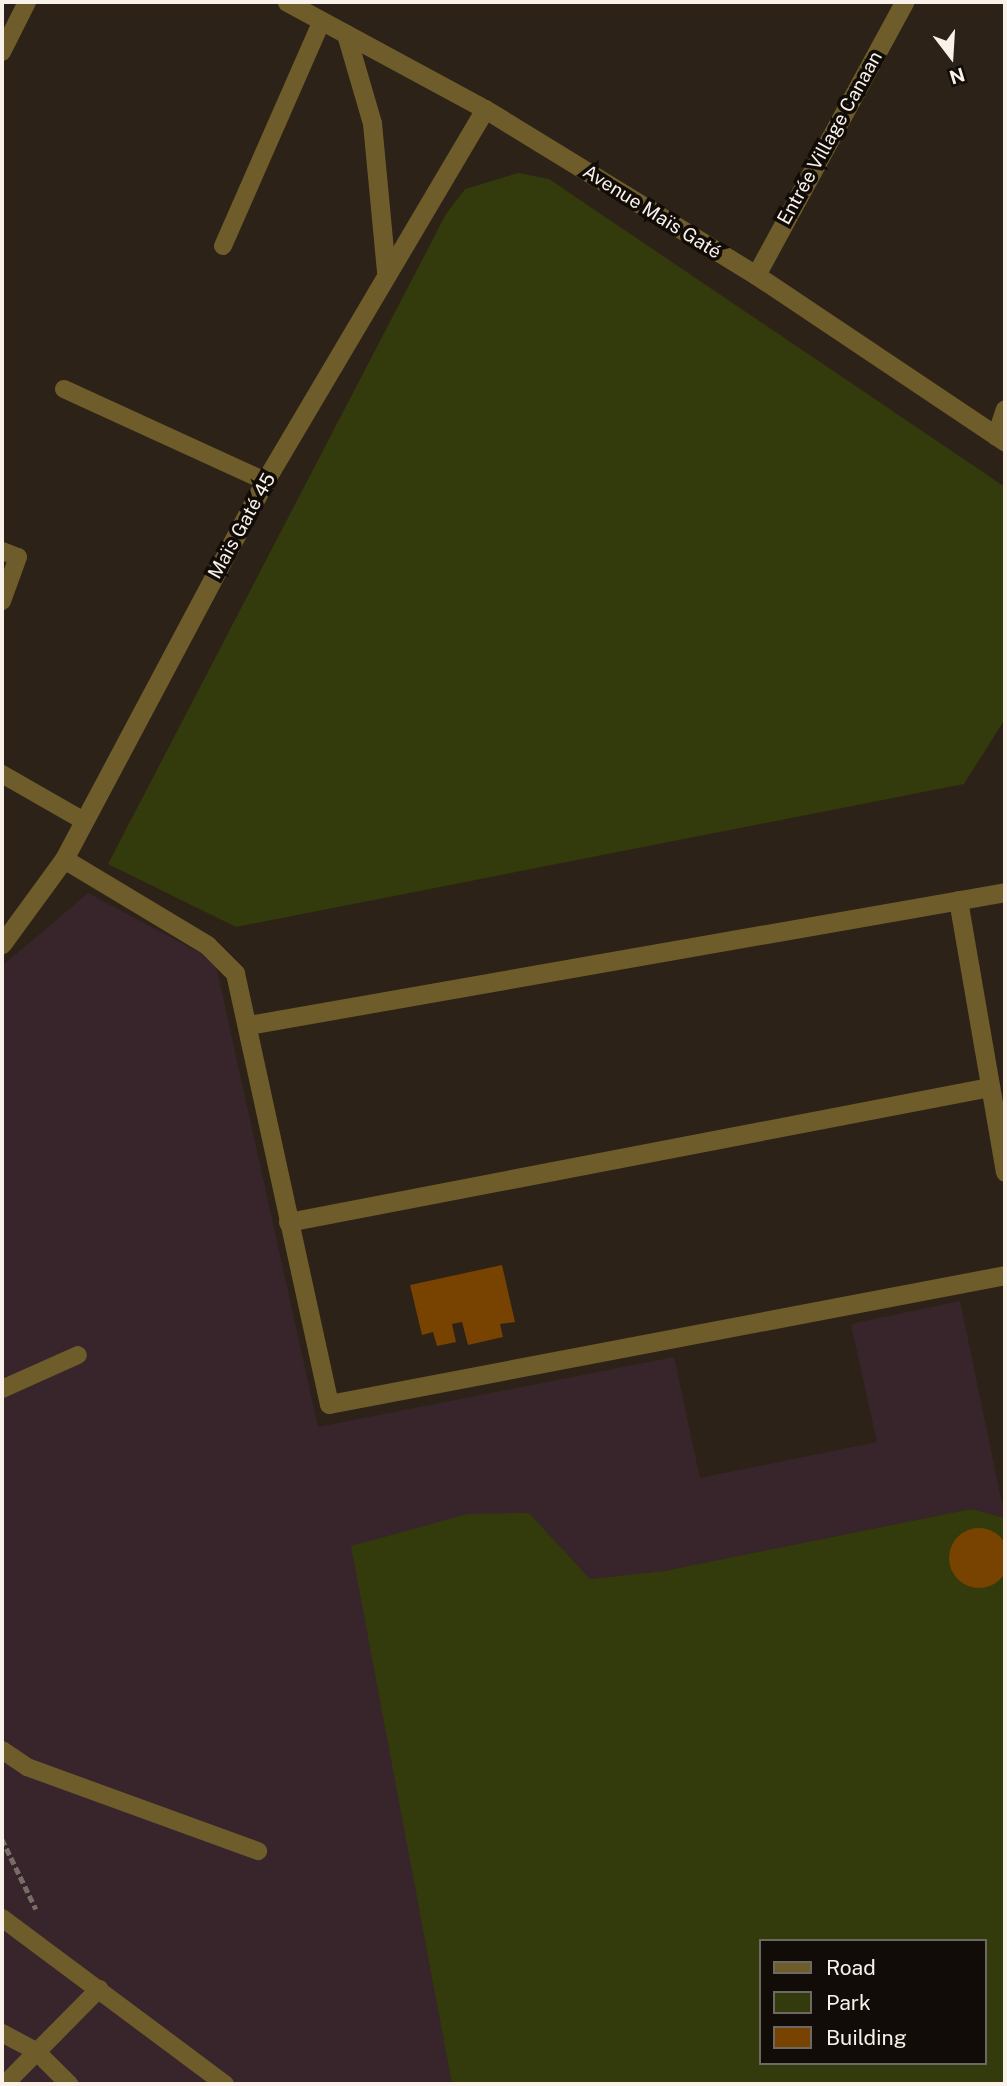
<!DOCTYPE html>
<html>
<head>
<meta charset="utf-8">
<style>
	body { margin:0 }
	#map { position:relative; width:1007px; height:2086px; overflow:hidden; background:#2d2217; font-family:"Public Sans",sans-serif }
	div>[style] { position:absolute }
	.industrial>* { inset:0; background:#38252c }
	.green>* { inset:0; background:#333a0b }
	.building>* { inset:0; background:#784200 }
	.round { border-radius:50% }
	.path>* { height:4.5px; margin-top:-2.25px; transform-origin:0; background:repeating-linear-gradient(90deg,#776d64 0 7px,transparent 0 10.5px) }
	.service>* { height:18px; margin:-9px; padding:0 9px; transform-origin:9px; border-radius:9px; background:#6e5d2a }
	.minor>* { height:19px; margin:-9.5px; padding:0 9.5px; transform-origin:9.5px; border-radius:9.5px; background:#6e5d2a }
	.tertiary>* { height:19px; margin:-9.5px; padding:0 9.5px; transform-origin:9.5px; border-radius:9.5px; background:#6e5d2a }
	span { translate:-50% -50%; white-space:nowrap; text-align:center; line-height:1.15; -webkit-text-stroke:7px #110c08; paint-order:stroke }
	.street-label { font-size:19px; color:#f9f2eb }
	.frame { position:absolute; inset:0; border:4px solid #f9f2eb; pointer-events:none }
	.legend { position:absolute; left:759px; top:1939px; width:228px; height:126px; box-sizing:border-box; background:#110c08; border:2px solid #6e6863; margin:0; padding:9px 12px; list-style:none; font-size:21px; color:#f9f2eb }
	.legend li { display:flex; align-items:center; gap:14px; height:35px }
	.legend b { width:35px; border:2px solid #6e6863 }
	.north { position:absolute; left:916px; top:21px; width:70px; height:70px; -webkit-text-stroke:5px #110c08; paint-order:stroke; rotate:163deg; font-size:19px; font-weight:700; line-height:28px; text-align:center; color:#f9f2eb }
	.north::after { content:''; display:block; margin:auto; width:24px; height:32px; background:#f9f2eb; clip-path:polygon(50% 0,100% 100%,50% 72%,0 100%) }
</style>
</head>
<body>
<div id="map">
	<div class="industrial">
		<i style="clip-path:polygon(88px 893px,215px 961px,318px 1427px,674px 1357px,700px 1478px,877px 1442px,851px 1324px,960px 1301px,1005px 1518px,971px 1509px,664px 1571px,590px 1579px,529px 1513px,352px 1547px,452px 2084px,2px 2084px,2px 966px)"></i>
	</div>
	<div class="green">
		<i style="clip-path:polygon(518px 173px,549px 179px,1005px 487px,1005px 719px,964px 784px,236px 927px,108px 864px,446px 214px,465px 189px)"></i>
		<i style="clip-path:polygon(evenodd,971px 1509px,1005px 1518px,1005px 2084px,452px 2084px,351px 1546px,468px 1514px,529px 1513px,590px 1579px,664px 1571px,971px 1509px,760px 1941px,984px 1941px,984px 2063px,760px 2063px,760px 1941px)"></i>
	</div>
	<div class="building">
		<i style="clip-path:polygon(502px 1265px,515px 1322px,500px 1324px,503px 1337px,468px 1345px,462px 1322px,452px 1324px,456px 1342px,437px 1346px,433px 1332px,422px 1335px,410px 1285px)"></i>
		<i class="round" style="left:949px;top:1528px;width:60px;height:60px"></i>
	</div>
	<div class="path">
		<i style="left:2px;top:1839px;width:78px;rotate:64.1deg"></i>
	</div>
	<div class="service">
		<i style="left:2px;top:52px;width:56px;rotate:-63.4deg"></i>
		<i style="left:223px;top:246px;width:246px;rotate:-66.3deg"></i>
		<i style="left:64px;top:389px;width:221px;rotate:24.6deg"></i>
		<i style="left:2px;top:551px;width:17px;rotate:21deg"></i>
		<i style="left:18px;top:557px;width:47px;rotate:110deg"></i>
		<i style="left:2px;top:774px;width:95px;rotate:29.8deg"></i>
		<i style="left:2px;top:1389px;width:83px;rotate:-24.1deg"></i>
		<i style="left:2px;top:1750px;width:30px;rotate:34deg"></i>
		<i style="left:27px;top:1767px;width:246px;rotate:20deg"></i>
		<i style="left:2px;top:1918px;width:278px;rotate:36.7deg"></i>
		<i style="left:2px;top:2033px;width:38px;rotate:28deg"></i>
		<i style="left:36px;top:2051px;width:47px;rotate:45deg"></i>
		<i style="left:5px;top:2084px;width:134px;rotate:-45.3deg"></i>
	</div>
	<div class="minor">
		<i style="left:756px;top:275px;width:311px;rotate:-61.5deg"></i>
		<i style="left:996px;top:436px;width:28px;rotate:-72deg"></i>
		<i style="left:64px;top:859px;width:167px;rotate:31deg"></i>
		<i style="left:207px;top:945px;width:40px;rotate:45deg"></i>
		<i style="left:235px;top:973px;width:441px;rotate:77.7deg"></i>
		<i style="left:329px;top:1404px;width:688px;rotate:-10.8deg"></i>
		<i style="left:958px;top:900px;width:276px;rotate:80.2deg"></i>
		<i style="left:248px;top:1025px;width:769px;rotate:-9.96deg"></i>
		<i style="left:288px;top:1222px;width:715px;rotate:-10.89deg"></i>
	</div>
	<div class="tertiary">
		<i style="left:287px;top:2px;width:225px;rotate:28.4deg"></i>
		<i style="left:485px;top:109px;width:318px;rotate:31.5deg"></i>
		<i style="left:756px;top:275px;width:300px;rotate:33.8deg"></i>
		<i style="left:346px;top:34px;width:93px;rotate:73.7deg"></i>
		<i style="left:372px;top:123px;width:150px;rotate:84.6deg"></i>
		<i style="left:2px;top:944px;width:105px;rotate:-53.9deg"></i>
		<i style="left:64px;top:859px;width:428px;rotate:-62deg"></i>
		<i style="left:265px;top:481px;width:432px;rotate:-59.4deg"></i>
	</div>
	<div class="street-label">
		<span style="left:830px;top:138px;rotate:-61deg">Entrée Village Canaan</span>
		<span style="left:652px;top:212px;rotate:32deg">Avenue Maïs Gaté</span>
		<span style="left:242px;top:526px;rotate:-61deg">Maïs Gaté 45</span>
	</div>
	<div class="frame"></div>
	<ul class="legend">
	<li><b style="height:9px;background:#6e5d2a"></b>Road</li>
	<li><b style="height:19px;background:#333a0b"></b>Park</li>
	<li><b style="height:19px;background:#784200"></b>Building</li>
	</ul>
	<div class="north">N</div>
</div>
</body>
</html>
